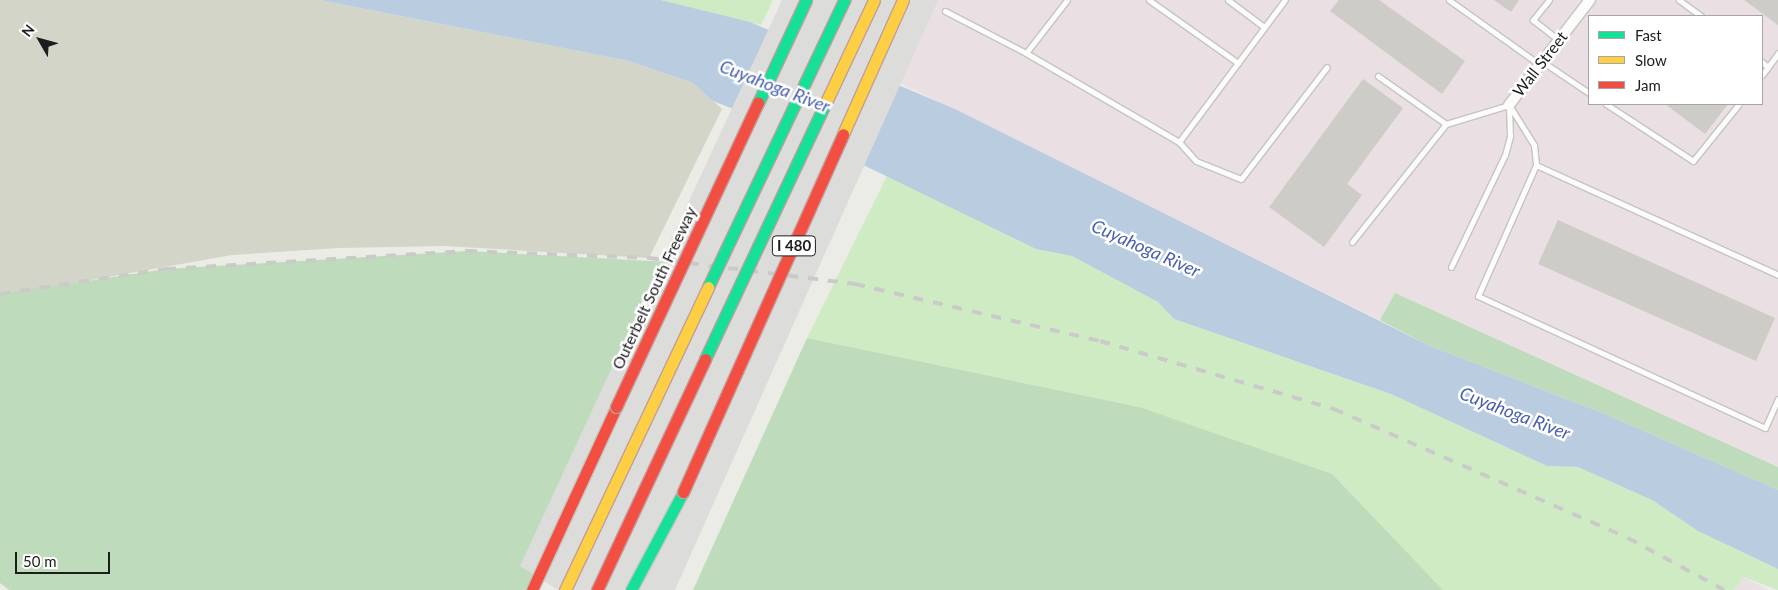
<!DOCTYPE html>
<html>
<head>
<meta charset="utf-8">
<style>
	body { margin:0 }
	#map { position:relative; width:1778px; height:590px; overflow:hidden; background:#ecece6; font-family:Lato,sans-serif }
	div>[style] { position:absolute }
	.industrial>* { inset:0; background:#eadfe2 }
	.construction>* { inset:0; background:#d2d5c8 }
	.grass>* { inset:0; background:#ceebc4 }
	.forest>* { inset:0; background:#bedcbb }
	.water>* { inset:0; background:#b9cce0 }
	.pier>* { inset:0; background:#dcdcda }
	.building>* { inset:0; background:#cdccc7 }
	.roads { filter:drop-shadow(1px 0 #c4c4c2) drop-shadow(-1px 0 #c4c4c2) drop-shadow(0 1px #c4c4c2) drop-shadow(0 -1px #c4c4c2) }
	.lane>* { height:5px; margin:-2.5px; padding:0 2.5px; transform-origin:2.5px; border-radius:2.5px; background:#fcfcfb }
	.street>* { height:10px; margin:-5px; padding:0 5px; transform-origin:5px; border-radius:5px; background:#fcfcfb }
	.fast>* { height:11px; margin:-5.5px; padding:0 5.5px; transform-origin:5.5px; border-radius:5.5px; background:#16e098 }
	.jam>* { height:11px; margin:-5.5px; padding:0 5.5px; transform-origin:5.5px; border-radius:5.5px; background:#f24e42 }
	.rail>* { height:4px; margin-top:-2px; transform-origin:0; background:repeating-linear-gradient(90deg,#cacac9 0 10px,transparent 0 20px) }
	.bridges { filter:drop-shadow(1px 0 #c29e9d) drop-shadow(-1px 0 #c29e9d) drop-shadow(0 1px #c29e9d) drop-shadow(0 -1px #c29e9d) }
	.fast-bridge>* { height:11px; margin:-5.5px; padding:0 5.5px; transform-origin:5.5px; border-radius:5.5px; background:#16e098 }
	.slow-bridge>* { height:11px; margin:-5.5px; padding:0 5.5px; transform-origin:5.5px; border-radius:5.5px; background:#ffcf43 }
	.jam-bridge>* { height:11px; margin:-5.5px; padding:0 5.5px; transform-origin:5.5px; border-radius:5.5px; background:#f24e42 }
	span { translate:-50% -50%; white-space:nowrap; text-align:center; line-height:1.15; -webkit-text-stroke:5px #fff; paint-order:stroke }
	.shield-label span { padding:1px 4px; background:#fff; border:1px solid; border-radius:4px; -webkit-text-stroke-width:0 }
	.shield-label { font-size:15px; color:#1d1d1d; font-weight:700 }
	.street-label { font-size:16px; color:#1d1d1d }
	.water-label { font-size:18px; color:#495fae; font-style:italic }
	.legend { position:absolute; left:1588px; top:15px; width:175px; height:90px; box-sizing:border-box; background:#fff; border:1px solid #a5a5a5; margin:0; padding:6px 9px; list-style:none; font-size:15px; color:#1d1d1d }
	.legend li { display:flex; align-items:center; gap:10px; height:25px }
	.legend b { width:25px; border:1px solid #a5a5a5 }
	.north { position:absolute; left:15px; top:15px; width:50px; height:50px; -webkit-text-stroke:4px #fff; paint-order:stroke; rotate:308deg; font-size:14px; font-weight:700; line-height:20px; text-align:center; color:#1d1d1d }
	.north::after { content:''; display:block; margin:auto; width:18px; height:22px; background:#1d1d1d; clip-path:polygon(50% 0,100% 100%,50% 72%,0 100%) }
	.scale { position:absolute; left:15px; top:552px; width:95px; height:22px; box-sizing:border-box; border:2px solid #1d1d1d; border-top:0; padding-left:6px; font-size:15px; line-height:18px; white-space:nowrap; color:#1d1d1d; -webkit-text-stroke:4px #fff; paint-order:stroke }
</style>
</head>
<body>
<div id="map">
	<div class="industrial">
		<i style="clip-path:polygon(evenodd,903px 0,1778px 0,1778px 467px,1395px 293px,1380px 320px,872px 69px,903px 0,1589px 16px,1762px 16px,1762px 104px,1589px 104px,1589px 16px)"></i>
		<i style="clip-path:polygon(1744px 577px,1768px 590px,1734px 590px)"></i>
	</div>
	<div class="construction">
		<i style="clip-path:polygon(0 0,320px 0,629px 61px,693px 83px,722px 109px,649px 258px,445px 246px,338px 248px,232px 255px,0 296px)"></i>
	</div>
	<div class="grass">
		<i style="clip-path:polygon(661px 0,773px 0,761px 25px)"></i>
		<i style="clip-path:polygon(887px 176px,1036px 249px,1072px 256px,1158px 302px,1174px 319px,1391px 394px,1547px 466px,1578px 467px,1652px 500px,1698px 531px,1778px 569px,1778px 590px,1744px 577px,1734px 590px,1443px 590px,1428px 574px,1139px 407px,807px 338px)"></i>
	</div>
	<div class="forest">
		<i style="clip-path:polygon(467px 251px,687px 263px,528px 590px,9px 590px,0 583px,0 294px,166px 269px)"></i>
		<i style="clip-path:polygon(1395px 293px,1778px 467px,1778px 490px,1605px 414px,1430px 346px,1380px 320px)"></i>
		<i style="clip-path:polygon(807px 338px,1139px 407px,1332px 474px,1443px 590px,693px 590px)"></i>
	</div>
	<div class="water">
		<i style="clip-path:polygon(320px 0,661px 0,750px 22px,957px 110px,1430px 346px,1605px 414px,1778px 490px,1778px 569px,1698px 531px,1652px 500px,1578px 467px,1547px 466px,1391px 394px,1174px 319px,1158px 302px,1072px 256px,1036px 249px,812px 140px,713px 101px,693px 83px,629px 61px)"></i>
	</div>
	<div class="pier">
		<i style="clip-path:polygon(782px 0,938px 0,675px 590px,558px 590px,520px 566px)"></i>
	</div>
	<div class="building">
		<i style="clip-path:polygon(1339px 0,1379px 0,1465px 61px,1442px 94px,1330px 11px)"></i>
		<i style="clip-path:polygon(1494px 0,1519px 0,1511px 12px)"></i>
		<i style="clip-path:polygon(1744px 0,1778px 0,1778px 25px)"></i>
		<i style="clip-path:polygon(1363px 79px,1403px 108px,1347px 184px,1362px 195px,1324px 247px,1269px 207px)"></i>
		<i style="clip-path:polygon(1665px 104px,1728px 104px,1705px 134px)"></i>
		<i style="clip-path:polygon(1558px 220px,1775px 318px,1756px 361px,1538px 264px)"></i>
	</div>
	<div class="roads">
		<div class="lane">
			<i style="left:1149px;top:0;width:109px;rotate:35.3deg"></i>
			<i style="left:1228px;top:0;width:45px;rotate:36.9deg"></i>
			<i style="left:1449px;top:0;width:112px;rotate:35.5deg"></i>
			<i style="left:1549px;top:0;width:26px;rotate:129deg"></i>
			<i style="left:1533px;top:20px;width:33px;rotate:38deg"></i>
			<i style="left:1679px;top:0;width:27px;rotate:36deg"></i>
			<i style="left:945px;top:11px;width:91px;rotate:27.4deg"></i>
			<i style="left:1026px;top:53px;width:67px;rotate:-52.3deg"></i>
			<i style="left:1026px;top:53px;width:177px;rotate:30.2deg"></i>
			<i style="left:1179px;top:142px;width:177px;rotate:-53.3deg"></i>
			<i style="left:1543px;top:62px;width:55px;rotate:34deg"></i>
			<i style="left:1762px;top:62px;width:8px;rotate:40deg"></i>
			<i style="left:1768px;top:67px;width:17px;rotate:-54deg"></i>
			<i style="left:1762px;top:75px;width:10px;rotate:-53deg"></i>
			<i style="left:1378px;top:76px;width:83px;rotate:35.2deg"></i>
			<i style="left:1606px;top:104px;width:104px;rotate:33.2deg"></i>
			<i style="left:1693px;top:161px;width:73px;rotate:-51.1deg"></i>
			<i style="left:1509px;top:105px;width:47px;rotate:58deg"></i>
			<i style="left:1534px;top:145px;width:20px;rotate:84deg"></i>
			<i style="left:1536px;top:165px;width:143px;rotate:113.9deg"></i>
			<i style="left:1478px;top:296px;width:316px;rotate:24.7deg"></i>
			<i style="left:1765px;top:428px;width:32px;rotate:-66deg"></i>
			<i style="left:1179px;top:142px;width:25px;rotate:48deg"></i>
			<i style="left:1196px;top:161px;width:48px;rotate:21.8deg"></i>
			<i style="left:1241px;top:179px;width:141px;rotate:-52.5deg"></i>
			<i style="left:1536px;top:165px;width:266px;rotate:24.4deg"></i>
			<i style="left:1352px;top:242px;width:151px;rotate:-51.5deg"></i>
			<i style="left:1446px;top:124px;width:66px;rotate:-16.8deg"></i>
			<i style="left:1451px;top:267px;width:124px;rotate:-64.3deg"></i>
			<i style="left:1505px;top:155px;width:20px;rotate:-75deg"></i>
			<i style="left:1510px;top:136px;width:30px;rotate:-92deg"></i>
		</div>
		<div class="street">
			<i style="left:1509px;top:105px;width:133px;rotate:-52.4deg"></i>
		</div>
		<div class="fast">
			<i style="left:631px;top:590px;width:111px;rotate:-62deg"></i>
		</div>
		<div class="jam">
			<i style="left:532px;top:590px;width:201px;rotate:-65.3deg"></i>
		</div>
	</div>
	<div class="rail">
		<i style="left:0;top:294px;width:168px;rotate:-8.6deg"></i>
		<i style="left:166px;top:269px;width:302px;rotate:-3.4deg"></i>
		<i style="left:467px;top:251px;width:182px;rotate:2.2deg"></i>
		<i style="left:649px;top:258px;width:208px;rotate:7.2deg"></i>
		<i style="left:855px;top:284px;width:252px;rotate:13.1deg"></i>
		<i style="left:1100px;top:341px;width:244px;rotate:16.2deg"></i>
		<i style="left:1334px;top:409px;width:321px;rotate:23.7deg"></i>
		<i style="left:1628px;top:538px;width:109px;rotate:28.4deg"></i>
	</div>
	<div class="bridges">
		<div class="fast-bridge">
			<i style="left:758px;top:103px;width:114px;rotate:-65deg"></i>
			<i style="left:708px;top:287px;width:318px;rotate:-64.6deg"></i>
			<i style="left:705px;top:359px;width:286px;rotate:-64.8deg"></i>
		</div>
		<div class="slow-bridge">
			<i style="left:827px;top:100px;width:110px;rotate:-64.8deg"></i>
			<i style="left:843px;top:134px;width:147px;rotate:-65.9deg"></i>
			<i style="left:565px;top:590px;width:335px;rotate:-64.7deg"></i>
		</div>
		<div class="jam-bridge">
			<i style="left:616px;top:407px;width:336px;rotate:-65deg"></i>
			<i style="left:683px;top:492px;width:392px;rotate:-65.9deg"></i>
			<i style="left:597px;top:590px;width:255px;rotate:-64.9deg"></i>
		</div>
	</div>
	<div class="shield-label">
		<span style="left:794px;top:246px">I 480</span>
	</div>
	<div class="street-label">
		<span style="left:1540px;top:64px;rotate:-52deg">Wall Street</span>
		<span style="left:654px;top:288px;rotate:-65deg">Outerbelt South Freeway</span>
	</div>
	<div class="water-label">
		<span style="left:775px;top:86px;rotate:21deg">Cuyahoga River</span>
		<span style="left:1146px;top:248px;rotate:24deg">Cuyahoga River</span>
		<span style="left:1515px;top:413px;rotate:21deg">Cuyahoga River</span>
	</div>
	<ul class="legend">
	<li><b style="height:6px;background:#16e098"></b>Fast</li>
	<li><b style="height:6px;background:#ffcf43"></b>Slow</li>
	<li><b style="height:6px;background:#f24e42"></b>Jam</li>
	</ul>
	<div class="north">N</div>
	<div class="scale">50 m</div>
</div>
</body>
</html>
